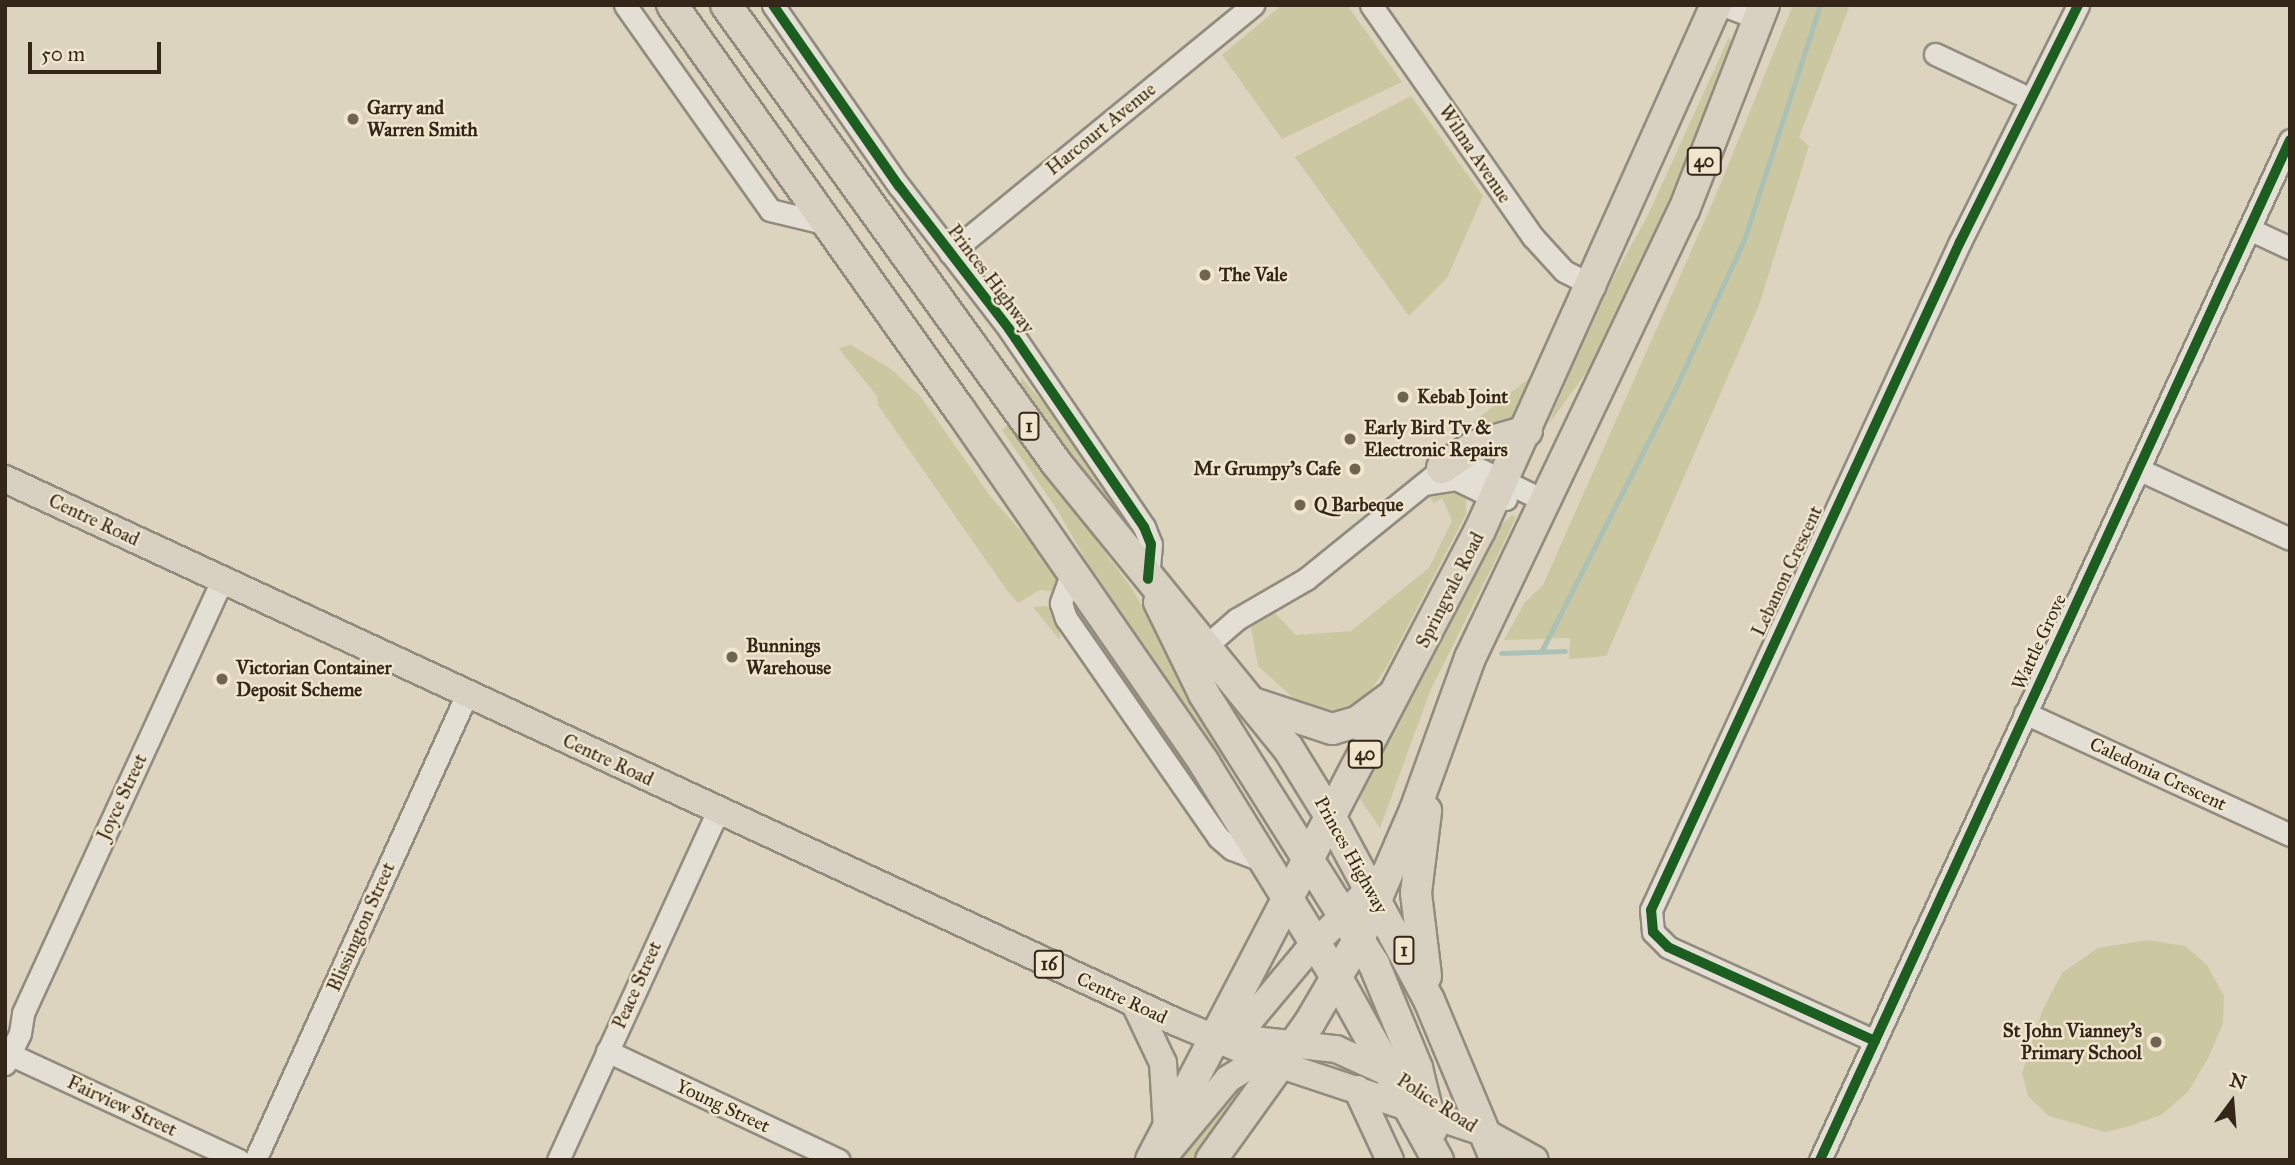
<!DOCTYPE html>
<html>
<head>
<meta charset="utf-8">
<style>
	body { margin:0 }
	#map { position:relative; width:2295px; height:1165px; overflow:hidden; background:#dcd4bf; font-family:"IM FELL Great Primer",serif }
	div>[style] { position:absolute }
	.green>* { inset:0; background:#cbc7a1 }
	.stream>* { height:5px; margin:-2.5px; padding:0 2.5px; transform-origin:2.5px; border-radius:2.5px; background:#acc1b6 }
	.roads { filter:drop-shadow(2px 0 #928c7f) drop-shadow(-2px 0 #928c7f) drop-shadow(0 2px #928c7f) drop-shadow(0 -2px #928c7f) }
	.minor>* { height:21px; margin:-10.5px; padding:0 10.5px; transform-origin:10.5px; border-radius:10.5px; background:#e4dfd5 }
	.major>* { height:26px; margin:-13px; padding:0 13px; transform-origin:13px; border-radius:13px; background:#d8d0c0 }
	.highway>* { height:30px; margin:-15px; padding:0 15px; transform-origin:15px; border-radius:15px; background:#d8d0c0 }
	.cycleway>* { height:10px; margin:-5px; padding:0 5px; transform-origin:5px; border-radius:5px; background:#1b5e20 }
	.dots>* { width:19px; height:19px; translate:-50% -50%; box-sizing:border-box; border:4px solid #f0e6ce; border-radius:50% }
	span { translate:-50% -50%; white-space:nowrap; text-align:center; line-height:1.15; -webkit-text-stroke:5px #f0e6ce; paint-order:stroke }
	.shield-label span { padding:2px 5px; background:#f0e6ce; border:2px solid; border-radius:5px; -webkit-text-stroke-width:0 }
	.shield-label { font-size:18px; color:#342618; font-weight:700 }
	.poi-label { font-size:19px; color:#342618; font-weight:700 }
	.left { translate:0 -50%; text-align:left }
	.right { translate:-100% -50%; text-align:right }
	.street-label { font-size:19px; color:#342618 }
	.frame { position:absolute; inset:0; border:7px solid #342618; pointer-events:none }
	.north { position:absolute; left:2197px; top:1067px; width:70px; height:70px; -webkit-text-stroke:5px #f0e6ce; paint-order:stroke; rotate:16deg; font-size:19px; font-weight:700; line-height:28px; text-align:center; color:#342618 }
	.north::after { content:''; display:block; margin:auto; width:24px; height:32px; background:#342618; clip-path:polygon(50% 0,100% 100%,50% 72%,0 100%) }
	.scale { position:absolute; left:28px; top:42px; width:133px; height:32px; box-sizing:border-box; border:4px solid #342618; border-top:0; padding-left:9px; font-size:21px; line-height:24px; white-space:nowrap; color:#342618; -webkit-text-stroke:5px #f0e6ce; paint-order:stroke }
</style>
</head>
<body>
<div id="map">
	<div class="green">
		<i style="clip-path:polygon(1282px 5px,1347px 5px,1402px 82px,1282px 139px,1222px 55px)"></i>
		<i style="clip-path:polygon(1793px 5px,1850px 5px,1799px 137px,1809px 146px,1759px 305px,1606px 656px,1569px 659px,1570px 638px,1504px 640px,1525px 602px,1543px 585px,1716px 195px)"></i>
		<i style="clip-path:polygon(1729px 37px,1734px 43px,1728px 68px,1651px 251px,1589px 369px,1548px 425px,1596px 309px,1648px 215px)"></i>
		<i style="clip-path:polygon(1411px 96px,1483px 196px,1447px 278px,1409px 316px,1295px 157px)"></i>
		<i style="clip-path:polygon(851px 345px,891px 369px,921px 397px,990px 496px,1051px 565px,1056px 573px,1056px 592px,1040px 590px,1018px 603px,1008px 592px,878px 405px,877px 396px,843px 354px,839px 348px)"></i>
		<i style="clip-path:polygon(1541px 369px,1515px 421px,1481px 433px,1474px 427px,1472px 423px)"></i>
		<i style="clip-path:polygon(1021px 377px,1052px 413px,1143px 542px,1086px 478px,1034px 408px,1021px 387px)"></i>
		<i style="clip-path:polygon(1009px 424px,1131px 587px,1228px 755px,1225px 763px,1092px 571px,1058px 511px,1002px 430px)"></i>
		<i style="clip-path:polygon(1444px 484px,1466px 495px,1466px 514px,1386px 668px,1364px 700px,1338px 719px,1301px 705px,1258px 666px,1251px 627px,1275px 613px,1296px 635px,1351px 631px,1429px 568px,1452px 521px,1442px 498px,1434px 503px,1427px 495px)"></i>
		<i style="clip-path:polygon(1512px 515px,1516px 517px,1497px 557px,1431px 689px,1380px 828px,1360px 799px,1365px 786px,1495px 531px)"></i>
		<i style="clip-path:polygon(1047px 606px,1060px 623px,1060px 640px,1033px 607px)"></i>
		<i style="clip-path:polygon(1083px 614px,1167px 741px,1162px 743px,1075px 619px)"></i>
		<i style="clip-path:polygon(2148px 940px,2185px 946px,2207px 965px,2224px 996px,2223px 1024px,2208px 1058px,2188px 1092px,2161px 1115px,2130px 1126px,2105px 1132px,2049px 1116px,2028px 1096px,2022px 1073px,2043px 1009px,2062px 973px,2098px 948px)"></i>
		<i style="clip-path:polygon(1233px 1088px,1239px 1091px,1235px 1100px,1193px 1160px,1176px 1160px)"></i>
	</div>
	<div class="stream">
		<i style="left:1541px;top:652px;width:297px;rotate:-63deg"></i>
		<i style="left:1676px;top:387px;width:162px;rotate:-65.2deg"></i>
		<i style="left:1744px;top:240px;width:247px;rotate:-72.1deg"></i>
		<i style="left:1501px;top:653px;width:64px;rotate:-1.8deg"></i>
	</div>
	<div class="roads">
		<div class="minor">
			<i style="left:625px;top:5px;width:251px;rotate:54.7deg"></i>
			<i style="left:770px;top:210px;width:60px;rotate:13.6deg"></i>
			<i style="left:773px;top:5px;width:221px;rotate:55.2deg"></i>
			<i style="left:899px;top:186px;width:180px;rotate:52.4deg"></i>
			<i style="left:1009px;top:329px;width:240px;rotate:55.7deg"></i>
			<i style="left:1144px;top:527px;width:18px;rotate:68deg"></i>
			<i style="left:1151px;top:544px;width:35px;rotate:95deg"></i>
			<i style="left:1371px;top:5px;width:283px;rotate:55.1deg"></i>
			<i style="left:1533px;top:237px;width:46px;rotate:47.6deg"></i>
			<i style="left:1564px;top:271px;width:34px;rotate:27deg"></i>
			<i style="left:1723px;top:5px;width:39px;rotate:21deg"></i>
			<i style="left:1935px;top:54px;width:106px;rotate:25.1deg"></i>
			<i style="left:2249px;top:229px;width:45px;rotate:24.9deg"></i>
			<i style="left:950px;top:253px;width:392px;rotate:-39.3deg"></i>
			<i style="left:2138px;top:469px;width:167px;rotate:24.7deg"></i>
			<i style="left:1425px;top:484px;width:31px;rotate:-9deg"></i>
			<i style="left:1456px;top:479px;width:43px;rotate:26deg"></i>
			<i style="left:1495px;top:498px;width:11px;rotate:5deg"></i>
			<i style="left:1072px;top:572px;width:33px;rotate:110deg"></i>
			<i style="left:1061px;top:603px;width:16px;rotate:72deg"></i>
			<i style="left:1066px;top:618px;width:267px;rotate:55.2deg"></i>
			<i style="left:1218px;top:837px;width:18px;rotate:41deg"></i>
			<i style="left:1232px;top:849px;width:39px;rotate:21deg"></i>
			<i style="left:1207px;top:645px;width:40px;rotate:-41deg"></i>
			<i style="left:1237px;top:619px;width:80px;rotate:-30.1deg"></i>
			<i style="left:1306px;top:579px;width:181px;rotate:-39deg"></i>
			<i style="left:1447px;top:465px;width:24px"></i>
			<i style="left:1471px;top:465px;width:80px;rotate:25.9deg"></i>
			<i style="left:2025px;top:713px;width:292px;rotate:24.7deg"></i>
			<i style="left:1875px;top:1041px;width:227px;rotate:-155.6deg"></i>
			<i style="left:1668px;top:947px;width:21px;rotate:-135deg"></i>
			<i style="left:1653px;top:932px;width:22px;rotate:-95deg"></i>
			<i style="left:1651px;top:910px;width:736px;rotate:-65.18deg"></i>
			<i style="left:1960px;top:242px;width:265px;rotate:-63.5deg"></i>
			<i style="left:607px;top:1051px;width:256px;rotate:25.2deg"></i>
			<i style="left:5px;top:1052px;width:258px;rotate:24.8deg"></i>
			<i style="left:5px;top:1064px;width:34px;rotate:-64deg"></i>
			<i style="left:20px;top:1033px;width:20px;rotate:-81deg"></i>
			<i style="left:23px;top:1013px;width:477px;rotate:-65.3deg"></i>
			<i style="left:255px;top:1160px;width:512px;rotate:-65.54deg"></i>
			<i style="left:558px;top:1160px;width:384px;rotate:-65.4deg"></i>
			<i style="left:1820px;top:1160px;width:1123px;rotate:-65.26deg"></i>
		</div>
		<div class="major">
			<i style="left:5px;top:479px;width:1291px;rotate:24.88deg"></i>
			<i style="left:1176px;top:1022px;width:101px;rotate:22.8deg"></i>
			<i style="left:1269px;top:1061px;width:228px;rotate:18.4deg"></i>
			<i style="left:1135px;top:1004px;width:65px;rotate:64.6deg"></i>
			<i style="left:1163px;top:1063px;width:66px;rotate:86.5deg"></i>
			<i style="left:1220px;top:1035px;width:34px;rotate:-27deg"></i>
			<i style="left:1250px;top:1020px;width:87px;rotate:-50.1deg"></i>
			<i style="left:1306px;top:953px;width:110px;rotate:-45.4deg"></i>
			<i style="left:1227px;top:1037px;width:110px;rotate:6.3deg"></i>
			<i style="left:1336px;top:1049px;width:66px;rotate:24.2deg"></i>
			<i style="left:1357px;top:1089px;width:78px;rotate:65.1deg"></i>
			<i style="left:1475px;top:1127px;width:68px;rotate:28.8deg"></i>
			<i style="left:1161px;top:1160px;width:105px;rotate:-50.4deg"></i>
			<i style="left:1228px;top:1079px;width:51px;rotate:-32.1deg"></i>
		</div>
		<div class="highway">
			<i style="left:672px;top:5px;width:497px;rotate:54.6deg"></i>
			<i style="left:960px;top:410px;width:429px;rotate:55.3deg"></i>
			<i style="left:1204px;top:763px;width:253px;rotate:58.3deg"></i>
			<i style="left:1337px;top:978px;width:208px;rotate:61deg"></i>
			<i style="left:726px;top:5px;width:566px;rotate:54.2deg"></i>
			<i style="left:1057px;top:464px;width:366px;rotate:50.9deg"></i>
			<i style="left:1288px;top:748px;width:82px;rotate:58.4deg"></i>
			<i style="left:1331px;top:818px;width:207px;rotate:61.7deg"></i>
			<i style="left:1429px;top:1000px;width:173px;rotate:67.3deg"></i>
			<i style="left:1442px;top:468px;width:40px;rotate:-34deg"></i>
			<i style="left:1475px;top:446px;width:54px;rotate:-16.1deg"></i>
			<i style="left:1159px;top:602px;width:102px;rotate:63.9deg"></i>
			<i style="left:1204px;top:694px;width:319px;rotate:57.8deg"></i>
			<i style="left:1374px;top:964px;width:113px;rotate:67.5deg"></i>
			<i style="left:1417px;top:1068px;width:63px;rotate:76.2deg"></i>
			<i style="left:1256px;top:704px;width:80px;rotate:18.2deg"></i>
			<i style="left:1332px;top:729px;width:26px;rotate:-16deg"></i>
			<i style="left:1357px;top:722px;width:44px;rotate:-36.6deg"></i>
			<i style="left:1426px;top:976px;width:84px;rotate:-96.9deg"></i>
			<i style="left:1416px;top:893px;width:83px;rotate:-83deg"></i>
			<i style="left:1151px;top:1160px;width:711px;rotate:-62.43deg"></i>
			<i style="left:1480px;top:530px;width:576px;rotate:-65.79deg"></i>
			<i style="left:1211px;top:1160px;width:170px;rotate:-54.3deg"></i>
			<i style="left:1310px;top:1022px;width:99px;rotate:-59.5deg"></i>
			<i style="left:1360px;top:937px;width:138px;rotate:-66.6deg"></i>
			<i style="left:1415px;top:810px;width:162px;rotate:-70.1deg"></i>
			<i style="left:1470px;top:658px;width:496px;rotate:-64.5deg"></i>
			<i style="left:1684px;top:210px;width:220px;rotate:-68.7deg"></i>
		</div>
	</div>
	<div class="cycleway">
		<i style="left:773px;top:5px;width:221px;rotate:55.2deg"></i>
		<i style="left:899px;top:186px;width:180px;rotate:52.4deg"></i>
		<i style="left:1009px;top:329px;width:240px;rotate:55.7deg"></i>
		<i style="left:1144px;top:527px;width:18px;rotate:68deg"></i>
		<i style="left:1151px;top:544px;width:35px;rotate:95deg"></i>
		<i style="left:1875px;top:1041px;width:227px;rotate:-155.6deg"></i>
		<i style="left:1668px;top:947px;width:21px;rotate:-135deg"></i>
		<i style="left:1653px;top:932px;width:22px;rotate:-95deg"></i>
		<i style="left:1651px;top:910px;width:736px;rotate:-65.18deg"></i>
		<i style="left:1960px;top:242px;width:265px;rotate:-63.5deg"></i>
		<i style="left:1820px;top:1160px;width:1123px;rotate:-65.26deg"></i>
	</div>
	<div class="dots">
		<i style="left:353px;top:119px;background:#6f6352"></i>
		<i style="left:1205px;top:275px;background:#6f6352"></i>
		<i style="left:1403px;top:397px;background:#6f6352"></i>
		<i style="left:1350px;top:439px;background:#6f6352"></i>
		<i style="left:1355px;top:469px;background:#6f6352"></i>
		<i style="left:1300px;top:505px;background:#6f6352"></i>
		<i style="left:732px;top:657px;background:#6f6352"></i>
		<i style="left:222px;top:679px;background:#6f6352"></i>
		<i style="left:2156px;top:1042px;background:#6f6352"></i>
	</div>
	<div class="shield-label">
		<span style="left:1704px;top:161px">40</span>
		<span style="left:1029px;top:426px">1</span>
		<span style="left:1365px;top:754px">40</span>
		<span style="left:1404px;top:950px">1</span>
		<span style="left:1049px;top:964px">16</span>
	</div>
	<div class="poi-label">
		<span class="left" style="left:367px;top:119px">Garry and<br>Warren Smith</span>
		<span class="left" style="left:1219px;top:275px">The Vale</span>
		<span class="left" style="left:1417px;top:397px">Kebab Joint</span>
		<span class="left" style="left:1364px;top:439px">Early Bird Tv &amp;<br>Electronic Repairs</span>
		<span class="right" style="left:1341px;top:469px">Mr Grumpy’s Cafe</span>
		<span class="left" style="left:1314px;top:505px">Q Barbeque</span>
		<span class="left" style="left:746px;top:657px">Bunnings<br>Warehouse</span>
		<span class="left" style="left:236px;top:679px">Victorian Container<br>Deposit Scheme</span>
		<span class="right" style="left:2142px;top:1042px">St John Vianney's<br>Primary School</span>
	</div>
	<div class="street-label">
		<span style="left:1101px;top:129px;rotate:-39deg">Harcourt Avenue</span>
		<span style="left:1475px;top:154px;rotate:56deg">Wilma Avenue</span>
		<span style="left:991px;top:279px;rotate:53deg">Princes Highway</span>
		<span style="left:94px;top:520px;rotate:25deg">Centre Road</span>
		<span style="left:1787px;top:571px;rotate:-65deg">Lebanon Crescent</span>
		<span style="left:1450px;top:590px;rotate:-63deg">Springvale Road</span>
		<span style="left:2039px;top:642px;rotate:-65deg">Wattle Grove</span>
		<span style="left:608px;top:760px;rotate:25deg">Centre Road</span>
		<span style="left:2158px;top:774px;rotate:25deg">Caledonia Crescent</span>
		<span style="left:122px;top:797px;rotate:-65deg">Joyce Street</span>
		<span style="left:1351px;top:855px;rotate:61deg">Princes Highway</span>
		<span style="left:361px;top:927px;rotate:-66deg">Blissington Street</span>
		<span style="left:637px;top:985px;rotate:-66deg">Peace Street</span>
		<span style="left:1122px;top:998px;rotate:25deg">Centre Road</span>
		<span style="left:1437px;top:1103px;rotate:33deg">Police Road</span>
		<span style="left:122px;top:1106px;rotate:25deg">Fairview Street</span>
		<span style="left:723px;top:1106px;rotate:25deg">Young Street</span>
	</div>
	<div class="frame"></div>
	<div class="north">N</div>
	<div class="scale">50 m</div>
</div>
</body>
</html>
